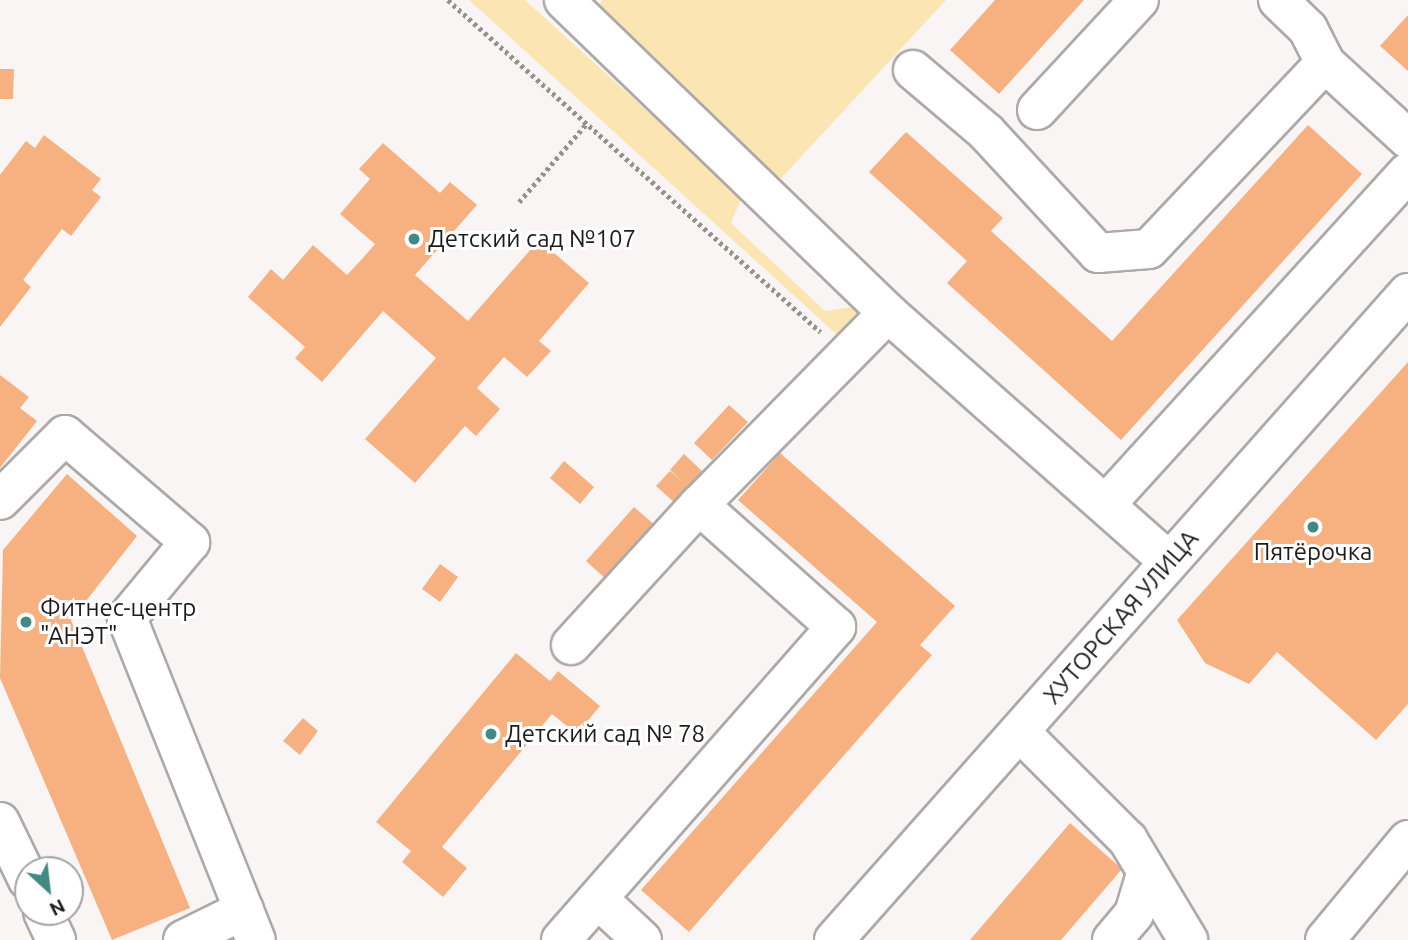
<!DOCTYPE html>
<html>
<head>
<meta charset="utf-8">
<style>
	body { margin:0 }
	#map { position:relative; width:1408px; height:940px; overflow:hidden; background:#f9f5f5; font-family:Ubuntu,sans-serif }
	div>[style] { position:absolute }
	.green>* { inset:0; background:#fbe6b3 }
	.building>* { inset:0; background:#f7b181 }
	.path>* { height:4.5px; margin-top:-2.25px; transform-origin:0; background:repeating-linear-gradient(90deg,#949191 0 3.5px,transparent 0 7px) }
	.roads { filter:drop-shadow(2px 0 #ada9a9) drop-shadow(-2px 0 #ada9a9) drop-shadow(0 2px #ada9a9) drop-shadow(0 -2px #ada9a9) }
	.minor>* { height:38px; margin:-19px; padding:0 19px; transform-origin:19px; border-radius:19px; background:#fff }
	.dots>* { width:19px; height:19px; translate:-50% -50%; box-sizing:border-box; border:4px solid #fff; border-radius:50% }
	span { translate:-50% -50%; white-space:nowrap; text-align:center; line-height:1.15; -webkit-text-stroke:6px #fff; paint-order:stroke }
	.poi-label { font-size:24px; color:#1d1c1c }
	.left { translate:0 -50%; text-align:left }
	.street-label { font-size:24px; color:#1d1c1c }
	.north { position:absolute; left:14px; top:856px; width:70px; height:70px; box-sizing:border-box; background:#fff; border:2px solid #a5a4a4; border-radius:50%; rotate:153deg; font-size:19px; font-weight:700; line-height:28px; text-align:center; color:#1d1c1c }
	.north::after { content:''; display:block; margin:auto; width:24px; height:32px; background:#428984; clip-path:polygon(50% 0,100% 100%,50% 72%,0 100%) }
</style>
</head>
<body>
<div id="map">
	<div class="green">
		<i style="clip-path:polygon(469px 0,525px 0,742px 197px,731px 223px,825px 311px,859px 306px,867px 315px,846px 343px)"></i>
		<i style="clip-path:polygon(602px 0,946px 0,775px 185px,596px 14px)"></i>
	</div>
	<div class="building">
		<i style="clip-path:polygon(995px 0,1084px 0,999px 94px,950px 50px)"></i>
		<i style="clip-path:polygon(1408px 15px,1408px 71px,1380px 46px)"></i>
		<i style="clip-path:polygon(0 69px,14px 69px,13px 99px,0 99px)"></i>
		<i style="clip-path:polygon(1308px 125px,1362px 174px,1121px 440px,947px 283px,967px 261px,869px 172px,906px 132px,1003px 218px,991px 231px,1112px 341px)"></i>
		<i style="clip-path:polygon(44px 135px,101px 179px,92px 190px,101px 197px,71px 236px,62px 229px,23px 280px,31px 287px,0 327px,0 175px,26px 141px,35px 148px)"></i>
		<i style="clip-path:polygon(383px 143px,440px 193px,450px 182px,477px 205px,415px 275px,468px 321px,539px 240px,589px 283px,539px 341px,551px 351px,527px 377px,504px 357px,477px 388px,500px 409px,476px 436px,465px 426px,415px 483px,365px 439px,436px 358px,383px 311px,322px 382px,295px 358px,305px 347px,248px 297px,271px 269px,283px 280px,313px 245px,347px 275px,362px 259px,375px 244px,340px 214px,370px 179px,359px 169px)"></i>
		<i style="clip-path:polygon(1408px 362px,1408px 704px,1376px 740px,1277px 652px,1249px 684px,1205px 663px,1177px 620px)"></i>
		<i style="clip-path:polygon(0 375px,29px 397px,20px 408px,37px 421px,0 468px)"></i>
		<i style="clip-path:polygon(729px 405px,748px 422px,712px 460px,694px 443px)"></i>
		<i style="clip-path:polygon(780px 453px,955px 606px,920px 645px,932px 655px,689px 932px,641px 890px,877px 622px,738px 500px)"></i>
		<i style="clip-path:polygon(684px 454px,704px 473px,676px 504px,656px 486px,670px 471px,684px 483px,670px 470px)"></i>
		<i style="clip-path:polygon(564px 461px,594px 487px,580px 504px,550px 478px)"></i>
		<i style="clip-path:polygon(67px 474px,137px 536px,71px 620px,190px 908px,112px 940px,0 678px,3px 550px)"></i>
		<i style="clip-path:polygon(634px 507px,656px 526px,607px 580px,586px 561px)"></i>
		<i style="clip-path:polygon(440px 564px,458px 577px,440px 602px,422px 589px)"></i>
		<i style="clip-path:polygon(516px 653px,550px 681px,558px 671px,600px 706px,577px 734px,552px 714px,442px 847px,467px 868px,443px 897px,402px 862px,411px 851px,376px 822px)"></i>
		<i style="clip-path:polygon(303px 718px,318px 731px,300px 755px,283px 741px)"></i>
		<i style="clip-path:polygon(1070px 823px,1122px 869px,1061px 940px,970px 940px)"></i>
	</div>
	<div class="path">
		<i style="left:448px;top:0;width:499px;rotate:41.7deg"></i>
		<i style="left:519px;top:202px;width:104px;rotate:-49.3deg"></i>
	</div>
	<div class="roads">
		<div class="minor">
			<i style="left:564px;top:0;width:450px;rotate:44deg"></i>
			<i style="left:888px;top:313px;width:375px;rotate:41.5deg"></i>
			<i style="left:1278px;top:0;width:42px;rotate:44deg"></i>
			<i style="left:1308px;top:29px;width:38px;rotate:63deg"></i>
			<i style="left:1325px;top:63px;width:113px;rotate:42.5deg"></i>
			<i style="left:913px;top:70px;width:96px;rotate:40.3deg"></i>
			<i style="left:986px;top:132px;width:165px;rotate:47.2deg"></i>
			<i style="left:1098px;top:253px;width:51px;rotate:-4.5deg"></i>
			<i style="left:1149px;top:249px;width:256px;rotate:-46.6deg"></i>
			<i style="left:1037px;top:110px;width:150px;rotate:-47.2deg"></i>
			<i style="left:0;top:500px;width:92px;rotate:-45deg"></i>
			<i style="left:65px;top:435px;width:165px;rotate:40.6deg"></i>
			<i style="left:190px;top:542px;width:99px;rotate:129.7deg"></i>
			<i style="left:127px;top:618px;width:347px;rotate:68.2deg"></i>
			<i style="left:1107px;top:503px;width:447px;rotate:-47.7deg"></i>
			<i style="left:571px;top:645px;width:190px;rotate:-47.6deg"></i>
			<i style="left:699px;top:505px;width:269px;rotate:-45.5deg"></i>
			<i style="left:1020px;top:732px;width:153px;rotate:45deg"></i>
			<i style="left:1128px;top:840px;width:117px;rotate:59deg"></i>
			<i style="left:0;top:822px;width:64px;rotate:64.2deg"></i>
			<i style="left:598px;top:899px;width:60px;rotate:43deg"></i>
			<i style="left:43px;top:912px;width:31px;rotate:65deg"></i>
			<i style="left:183px;top:940px;width:68px;rotate:-26.2deg"></i>
			<i style="left:561px;top:940px;width:417px;rotate:-48.7deg"></i>
			<i style="left:836px;top:627px;width:183px;rotate:-138.3deg"></i>
			<i style="left:834px;top:940px;width:865px;rotate:-48.42deg"></i>
			<i style="left:1112px;top:940px;width:34px;rotate:-50deg"></i>
			<i style="left:1134px;top:914px;width:42px;rotate:-73.3deg"></i>
			<i style="left:1325px;top:940px;width:130px;rotate:-50.3deg"></i>
		</div>
	</div>
	<div class="dots">
		<i style="left:414px;top:239px;background:#428984"></i>
		<i style="left:1313px;top:527px;background:#428984"></i>
		<i style="left:26px;top:622px;background:#428984"></i>
		<i style="left:491px;top:734px;background:#428984"></i>
	</div>
	<div class="poi-label">
		<span class="left" style="left:428px;top:239px">Детский сад №107</span>
		<span style="left:1313px;top:552px">Пятёрочка</span>
		<span class="left" style="left:40px;top:622px">Фитнес-центр<br>"АНЭТ"</span>
		<span class="left" style="left:505px;top:734px">Детский сад № 78</span>
	</div>
	<div class="street-label">
		<span style="left:1121px;top:617px;rotate:-49deg">ХУТОРСКАЯ УЛИЦА</span>
	</div>
	<div class="north">N</div>
</div>
</body>
</html>
